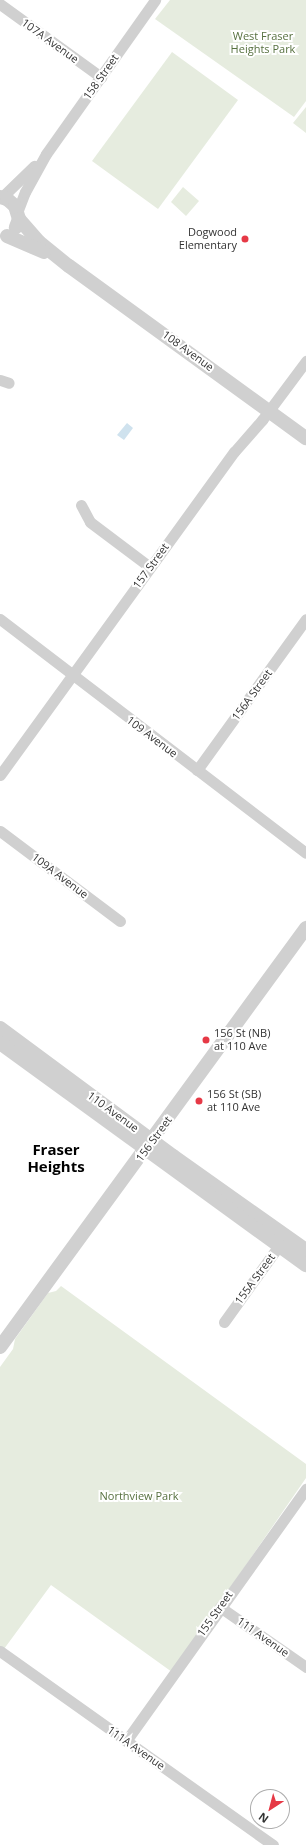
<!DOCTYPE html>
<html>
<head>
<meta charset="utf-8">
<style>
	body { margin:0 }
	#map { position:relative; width:306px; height:1845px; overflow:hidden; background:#fff; font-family:"Open Sans",sans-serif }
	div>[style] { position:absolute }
	.green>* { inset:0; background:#e6ecdf }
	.water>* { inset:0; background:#cfe2ee }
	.minor>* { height:11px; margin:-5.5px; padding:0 5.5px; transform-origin:5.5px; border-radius:5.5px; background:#d0d0d0 }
	.tertiary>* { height:14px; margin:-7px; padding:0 7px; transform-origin:7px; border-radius:7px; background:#d0d0d0 }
	.dots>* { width:11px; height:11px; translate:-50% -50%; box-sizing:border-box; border:2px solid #fff; border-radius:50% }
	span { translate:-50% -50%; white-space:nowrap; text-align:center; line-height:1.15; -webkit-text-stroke:4px #fff; paint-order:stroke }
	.park-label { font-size:11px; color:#56703f }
	.street-label { font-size:11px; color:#333 }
	.poi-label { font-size:11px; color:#333 }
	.right { translate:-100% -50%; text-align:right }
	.left { translate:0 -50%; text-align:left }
	.district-label { font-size:15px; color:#000; font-weight:700 }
	.north { position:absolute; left:250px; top:1789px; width:40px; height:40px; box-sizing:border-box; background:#fff; border:1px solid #adadad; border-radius:50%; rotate:216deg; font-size:11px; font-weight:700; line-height:16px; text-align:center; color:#333 }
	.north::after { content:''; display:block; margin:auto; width:14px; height:18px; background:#e63946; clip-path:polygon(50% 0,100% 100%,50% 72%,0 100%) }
</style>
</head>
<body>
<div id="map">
	<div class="green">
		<i style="clip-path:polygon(170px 0,306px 0,306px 101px,294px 117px,155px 19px)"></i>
		<i style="clip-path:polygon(172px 52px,238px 100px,158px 209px,92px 161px)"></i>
		<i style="clip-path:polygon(306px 107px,306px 133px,293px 123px)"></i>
		<i style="clip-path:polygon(183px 187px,199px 201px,186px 216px,171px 202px)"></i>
		<i style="clip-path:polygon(61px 1286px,306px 1464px,306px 1478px,172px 1672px,51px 1585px,4px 1649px,0 1647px,0 1367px,13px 1349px,15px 1339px,48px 1293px,56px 1291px)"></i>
	</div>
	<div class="water">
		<i style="clip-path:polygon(127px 423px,133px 428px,124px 440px,117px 435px)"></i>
	</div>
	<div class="minor">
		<i style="left:0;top:4px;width:125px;rotate:35.9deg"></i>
		<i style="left:2px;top:197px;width:45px;rotate:-44.1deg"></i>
		<i style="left:18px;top:210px;width:19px;rotate:-69deg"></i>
		<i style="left:25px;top:192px;width:43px;rotate:-61.1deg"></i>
		<i style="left:46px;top:154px;width:189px;rotate:-54.7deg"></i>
		<i style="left:0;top:380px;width:9px;rotate:18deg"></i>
		<i style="left:81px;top:505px;width:19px;rotate:62deg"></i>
		<i style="left:90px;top:522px;width:75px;rotate:36.9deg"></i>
		<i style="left:0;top:619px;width:385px;rotate:37.4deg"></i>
		<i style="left:197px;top:770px;width:186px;rotate:-54.2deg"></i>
		<i style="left:0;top:775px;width:399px;rotate:-54.1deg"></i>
		<i style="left:234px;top:452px;width:43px;rotate:-48.8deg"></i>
		<i style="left:262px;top:420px;width:74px;rotate:-53.3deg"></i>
		<i style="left:0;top:831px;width:150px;rotate:36.9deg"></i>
		<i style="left:224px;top:1322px;width:101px;rotate:-54.3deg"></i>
		<i style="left:220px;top:1607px;width:105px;rotate:34.9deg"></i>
		<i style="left:0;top:1651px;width:335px;rotate:35.4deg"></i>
		<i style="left:126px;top:1741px;width:310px;rotate:-54.5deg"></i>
	</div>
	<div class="tertiary">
		<i style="left:0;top:197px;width:7px;rotate:16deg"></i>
		<i style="left:7px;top:199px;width:11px;rotate:41deg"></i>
		<i style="left:15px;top:206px;width:14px;rotate:73deg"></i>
		<i style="left:19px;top:219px;width:9px;rotate:111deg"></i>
		<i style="left:19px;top:219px;width:30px;rotate:49deg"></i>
		<i style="left:39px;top:242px;width:38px;rotate:39deg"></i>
		<i style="left:69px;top:266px;width:293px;rotate:36deg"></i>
		<i style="left:7px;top:236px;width:40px;rotate:23.4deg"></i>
		<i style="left:0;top:1028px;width:215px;rotate:36.5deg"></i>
		<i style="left:173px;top:1156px;width:163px;rotate:35.3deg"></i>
		<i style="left:0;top:1043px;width:378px;rotate:36deg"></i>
		<i style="left:0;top:1347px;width:519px;rotate:-53.86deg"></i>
	</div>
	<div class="dots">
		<i style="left:245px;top:239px;background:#e63946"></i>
		<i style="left:206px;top:1040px;background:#e63946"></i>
		<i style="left:199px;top:1101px;background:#e63946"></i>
	</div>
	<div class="park-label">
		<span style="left:263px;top:43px">West Fraser<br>Heights Park</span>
		<span style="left:139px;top:1496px">Northview Park</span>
	</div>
	<div class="street-label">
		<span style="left:50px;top:41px;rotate:36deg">107A Avenue</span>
		<span style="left:101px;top:77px;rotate:-55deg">158 Street</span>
		<span style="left:188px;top:351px;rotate:36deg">108 Avenue</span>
		<span style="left:151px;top:566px;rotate:-54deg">157 Street</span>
		<span style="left:252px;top:695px;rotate:-54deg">156A Street</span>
		<span style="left:152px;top:737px;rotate:37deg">109 Avenue</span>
		<span style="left:60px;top:876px;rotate:37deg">109A Avenue</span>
		<span style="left:113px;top:1112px;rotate:36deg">110 Avenue</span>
		<span style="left:154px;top:1139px;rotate:-54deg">156 Street</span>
		<span style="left:255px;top:1279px;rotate:-54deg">155A Street</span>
		<span style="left:215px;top:1614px;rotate:-55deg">155 Street</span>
		<span style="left:263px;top:1637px;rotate:35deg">111 Avenue</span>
		<span style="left:136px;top:1748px;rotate:35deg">111A Avenue</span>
	</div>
	<div class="poi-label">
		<span class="right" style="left:237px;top:239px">Dogwood<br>Elementary</span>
		<span class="left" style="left:214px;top:1040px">156 St (NB)<br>at 110 Ave</span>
		<span class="left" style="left:207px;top:1101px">156 St (SB)<br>at 110 Ave</span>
	</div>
	<div class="district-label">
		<span style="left:56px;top:1158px">Fraser<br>Heights</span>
	</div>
	<div class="north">N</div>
</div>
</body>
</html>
